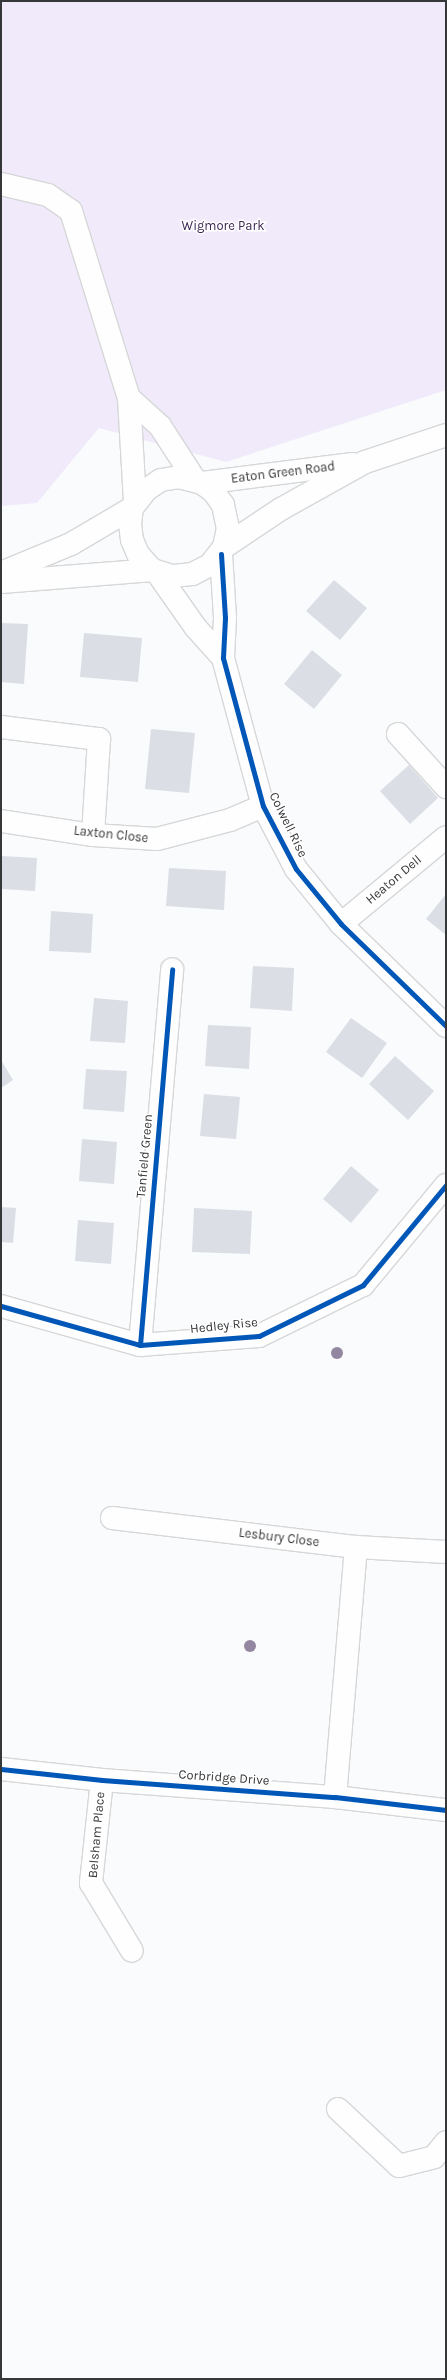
<!DOCTYPE html>
<html>
<head>
<meta charset="utf-8">
<style>
	body { margin:0 }
	#map { position:relative; width:447px; height:2380px; overflow:hidden; background:#f9fbfd; font-family:Karla,sans-serif }
	div>[style] { position:absolute }
	.green>* { inset:0; background:#f1eafa }
	.building>* { inset:0; background:#dcdee6 }
	.roads { filter:drop-shadow(1px 0 #d6d7d8) drop-shadow(-1px 0 #d6d7d8) drop-shadow(0 1px #d6d7d8) drop-shadow(0 -1px #d6d7d8) }
	.minor>* { height:22px; margin:-11px; padding:0 11px; transform-origin:11px; border-radius:11px; background:#fefeff }
	.cycleway>* { height:5px; margin:-2.5px; padding:0 2.5px; transform-origin:2.5px; border-radius:2.5px; background:#0057b8 }
	.trees>* { width:12px; height:12px; margin:-6px; border-radius:50%; background:#9286a0 }
	span { translate:-50% -50%; white-space:nowrap; text-align:center; line-height:1.15; -webkit-text-stroke:3px #fff; paint-order:stroke }
	.park-label { font-size:13px; color:#3d2653 }
	.street-label { font-size:13px; color:#363739 }
	.frame { position:absolute; inset:0; border:2px solid #363739; pointer-events:none }
</style>
</head>
<body>
<div id="map">
	<div class="green">
		<i style="clip-path:polygon(1px 1px,446px 1px,446px 390px,226px 462px,99px 428px,37px 503px,1px 506px)"></i>
	</div>
	<div class="building">
		<i style="clip-path:polygon(334px 580px,367px 608px,340px 640px,306px 611px)"></i>
		<i style="clip-path:polygon(1px 623px,28px 624px,24px 684px,1px 682px)"></i>
		<i style="clip-path:polygon(84px 633px,142px 638px,138px 682px,80px 677px)"></i>
		<i style="clip-path:polygon(312px 650px,342px 675px,314px 709px,284px 684px)"></i>
		<i style="clip-path:polygon(151px 729px,195px 733px,189px 793px,145px 789px)"></i>
		<i style="clip-path:polygon(409px 765px,438px 798px,410px 824px,380px 791px)"></i>
		<i style="clip-path:polygon(1px 856px,37px 858px,35px 891px,1px 889px)"></i>
		<i style="clip-path:polygon(169px 868px,226px 871px,224px 910px,166px 906px)"></i>
		<i style="clip-path:polygon(446px 894px,446px 935px,426px 919px)"></i>
		<i style="clip-path:polygon(51px 911px,93px 914px,91px 953px,49px 951px)"></i>
		<i style="clip-path:polygon(253px 966px,294px 968px,292px 1011px,250px 1008px)"></i>
		<i style="clip-path:polygon(94px 998px,128px 1001px,125px 1043px,90px 1041px)"></i>
		<i style="clip-path:polygon(351px 1018px,387px 1043px,362px 1078px,326px 1052px)"></i>
		<i style="clip-path:polygon(208px 1025px,251px 1027px,249px 1069px,205px 1066px)"></i>
		<i style="clip-path:polygon(395px 1056px,434px 1091px,408px 1120px,369px 1084px)"></i>
		<i style="clip-path:polygon(1px 1060px,13px 1080px,1px 1088px)"></i>
		<i style="clip-path:polygon(86px 1069px,127px 1071px,124px 1112px,83px 1109px)"></i>
		<i style="clip-path:polygon(204px 1094px,240px 1097px,236px 1139px,200px 1136px)"></i>
		<i style="clip-path:polygon(82px 1139px,117px 1142px,114px 1184px,79px 1181px)"></i>
		<i style="clip-path:polygon(351px 1166px,379px 1190px,351px 1223px,323px 1199px)"></i>
		<i style="clip-path:polygon(1px 1207px,16px 1208px,13px 1243px,1px 1242px)"></i>
		<i style="clip-path:polygon(194px 1208px,252px 1211px,250px 1254px,192px 1252px)"></i>
		<i style="clip-path:polygon(78px 1220px,114px 1223px,111px 1264px,75px 1261px)"></i>
	</div>
	<div class="roads">
		<div class="minor">
			<i style="left:1px;top:184px;width:48px;rotate:13.2deg"></i>
			<i style="left:48px;top:195px;width:28px;rotate:35deg"></i>
			<i style="left:71px;top:211px;width:196px;rotate:72.8deg"></i>
			<i style="left:129px;top:398px;width:104px;rotate:86.7deg"></i>
			<i style="left:129px;top:398px;width:42px;rotate:42.1deg"></i>
			<i style="left:160px;top:426px;width:64px;rotate:57.1deg"></i>
			<i style="left:179px;top:477px;width:24px;rotate:15deg"></i>
			<i style="left:202px;top:483px;width:14px;rotate:36deg"></i>
			<i style="left:213px;top:491px;width:17px;rotate:54deg"></i>
			<i style="left:223px;top:505px;width:24px;rotate:78deg"></i>
			<i style="left:228px;top:528px;width:19px;rotate:102deg"></i>
			<i style="left:224px;top:547px;width:23px;rotate:128deg"></i>
			<i style="left:210px;top:565px;width:20px;rotate:153deg"></i>
			<i style="left:192px;top:574px;width:20px;rotate:174deg"></i>
			<i style="left:172px;top:576px;width:21px;rotate:-163deg"></i>
			<i style="left:152px;top:570px;width:21px;rotate:-131deg"></i>
			<i style="left:138px;top:554px;width:15px;rotate:-113deg"></i>
			<i style="left:132px;top:540px;width:16px;rotate:-97deg"></i>
			<i style="left:130px;top:524px;width:16px;rotate:-83deg"></i>
			<i style="left:132px;top:508px;width:23px;rotate:-52deg"></i>
			<i style="left:146px;top:490px;width:18px;rotate:-34deg"></i>
			<i style="left:161px;top:480px;width:18px;rotate:-9deg"></i>
			<i style="left:202px;top:483px;width:152px;rotate:-7.2deg"></i>
			<i style="left:224px;top:547px;width:69px;rotate:-33.7deg"></i>
			<i style="left:281px;top:509px;width:96px;rotate:-29.2deg"></i>
			<i style="left:365px;top:462px;width:85px;rotate:-18.4deg"></i>
			<i style="left:221px;top:554px;width:64px;rotate:86.4deg"></i>
			<i style="left:225px;top:618px;width:40px;rotate:92.9deg"></i>
			<i style="left:223px;top:658px;width:153px;rotate:74.9deg"></i>
			<i style="left:263px;top:806px;width:71px;rotate:62.4deg"></i>
			<i style="left:296px;top:869px;width:71px;rotate:50.7deg"></i>
			<i style="left:341px;top:924px;width:146px;rotate:44.2deg"></i>
			<i style="left:1px;top:573px;width:76px;rotate:-22.5deg"></i>
			<i style="left:71px;top:544px;width:71px;rotate:-30.5deg"></i>
			<i style="left:158px;top:574px;width:66px;rotate:54.9deg"></i>
			<i style="left:196px;top:628px;width:40px;rotate:48deg"></i>
			<i style="left:1px;top:582px;width:151px;rotate:-4.5deg"></i>
			<i style="left:1px;top:727px;width:99px;rotate:7deg"></i>
			<i style="left:99px;top:739px;width:96px;rotate:93.6deg"></i>
			<i style="left:398px;top:734px;width:72px;rotate:47.8deg"></i>
			<i style="left:1px;top:821px;width:93px;rotate:8.7deg"></i>
			<i style="left:93px;top:835px;width:64px;rotate:3.6deg"></i>
			<i style="left:157px;top:839px;width:75px;rotate:-14.6deg"></i>
			<i style="left:230px;top:820px;width:36px;rotate:-23deg"></i>
			<i style="left:341px;top:924px;width:136px;rotate:-39.6deg"></i>
			<i style="left:1px;top:1306px;width:144px;rotate:15.7deg"></i>
			<i style="left:140px;top:1345px;width:119px;rotate:-4.3deg"></i>
			<i style="left:259px;top:1336px;width:116px;rotate:-26.1deg"></i>
			<i style="left:363px;top:1285px;width:130px;rotate:-50.3deg"></i>
			<i style="left:140px;top:1345px;width:377px;rotate:-85.1deg"></i>
			<i style="left:112px;top:1518px;width:246px;rotate:6.8deg"></i>
			<i style="left:356px;top:1547px;width:90px;rotate:3.2deg"></i>
			<i style="left:1px;top:1769px;width:102px;rotate:6.2deg"></i>
			<i style="left:102px;top:1780px;width:234px;rotate:4.2deg"></i>
			<i style="left:335px;top:1797px;width:112px;rotate:6.7deg"></i>
			<i style="left:102px;top:1780px;width:104px;rotate:96.1deg"></i>
			<i style="left:91px;top:1883px;width:79px;rotate:58.9deg"></i>
			<i style="left:335px;top:1797px;width:251px;rotate:-85.2deg"></i>
			<i style="left:338px;top:2109px;width:83px;rotate:43.1deg"></i>
			<i style="left:399px;top:2166px;width:36px;rotate:-14deg"></i>
			<i style="left:434px;top:2157px;width:19px;rotate:-51deg"></i>
		</div>
	</div>
	<div class="cycleway">
		<i style="left:221px;top:554px;width:64px;rotate:86.4deg"></i>
		<i style="left:225px;top:618px;width:40px;rotate:92.9deg"></i>
		<i style="left:223px;top:658px;width:153px;rotate:74.9deg"></i>
		<i style="left:263px;top:806px;width:71px;rotate:62.4deg"></i>
		<i style="left:296px;top:869px;width:71px;rotate:50.7deg"></i>
		<i style="left:341px;top:924px;width:146px;rotate:44.2deg"></i>
		<i style="left:1px;top:1306px;width:144px;rotate:15.7deg"></i>
		<i style="left:140px;top:1345px;width:119px;rotate:-4.3deg"></i>
		<i style="left:259px;top:1336px;width:116px;rotate:-26.1deg"></i>
		<i style="left:363px;top:1285px;width:130px;rotate:-50.3deg"></i>
		<i style="left:140px;top:1345px;width:377px;rotate:-85.1deg"></i>
		<i style="left:1px;top:1769px;width:102px;rotate:6.2deg"></i>
		<i style="left:102px;top:1780px;width:234px;rotate:4.2deg"></i>
		<i style="left:335px;top:1797px;width:112px;rotate:6.7deg"></i>
	</div>
	<div class="trees">
		<i style="left:337px;top:1353px"></i>
		<i style="left:250px;top:1646px"></i>
	</div>
	<div class="park-label">
		<span style="left:223px;top:226px">Wigmore Park</span>
	</div>
	<div class="street-label">
		<span style="left:283px;top:473px;rotate:-7deg">Eaton Green Road</span>
		<span style="left:288px;top:825px;rotate:64deg">Colwell Rise</span>
		<span style="left:111px;top:835px;rotate:6deg">Laxton Close</span>
		<span style="left:394px;top:880px;rotate:-40deg">Heaton Dell</span>
		<span style="left:145px;top:1156px;rotate:-85deg">Tanfield Green</span>
		<span style="left:224px;top:1326px;rotate:-6deg">Hedley Rise</span>
		<span style="left:279px;top:1538px;rotate:7deg">Lesbury Close</span>
		<span style="left:224px;top:1778px;rotate:4deg">Corbridge Drive</span>
		<span style="left:97px;top:1835px;rotate:-85deg">Belsham Place</span>
	</div>
	<div class="frame"></div>
</div>
</body>
</html>
